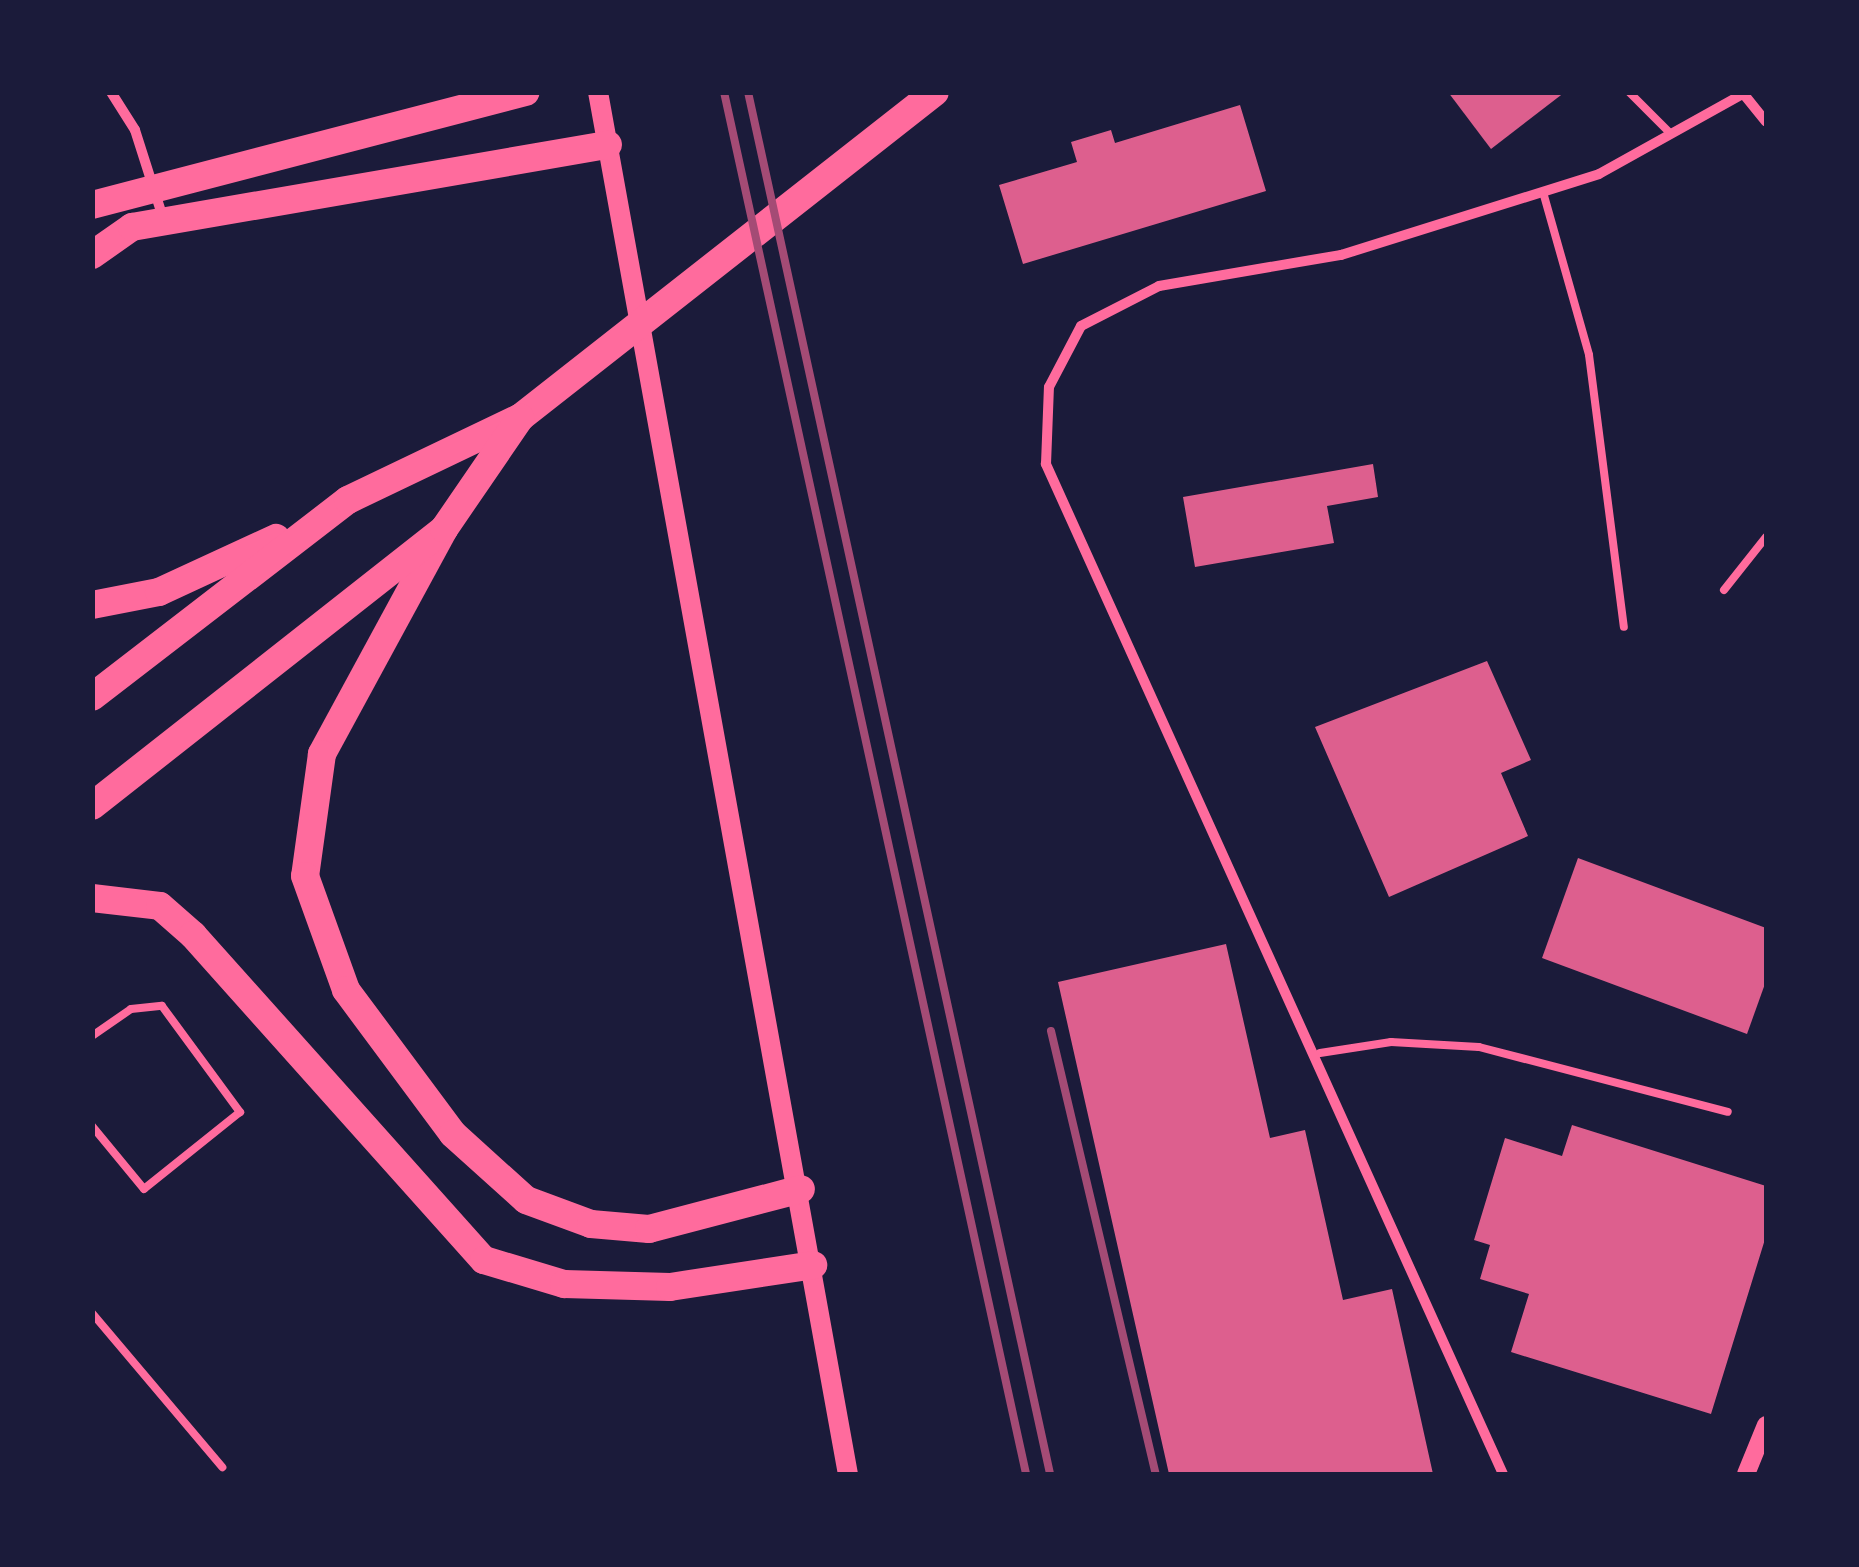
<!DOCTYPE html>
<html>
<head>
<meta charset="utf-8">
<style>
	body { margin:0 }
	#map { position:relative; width:1859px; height:1567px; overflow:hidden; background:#1b1b3a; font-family:Spectral,serif }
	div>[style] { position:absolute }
	.building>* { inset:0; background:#dd5f8e }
	.service>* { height:8px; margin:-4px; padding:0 4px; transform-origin:4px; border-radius:4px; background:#ff6b9d }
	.minor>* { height:10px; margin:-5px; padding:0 5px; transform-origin:5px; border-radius:5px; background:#ff6b9d }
	.tertiary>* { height:18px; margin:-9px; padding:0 9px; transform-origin:9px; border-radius:9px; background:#ff6b9d }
	.secondary>* { height:20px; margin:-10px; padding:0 10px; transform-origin:10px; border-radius:10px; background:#ff6b9d }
	.trunk>* { height:28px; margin:-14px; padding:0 14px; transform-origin:14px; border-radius:14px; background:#ff6b9d }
	.rail>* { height:8px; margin:-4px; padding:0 4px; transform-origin:4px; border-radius:4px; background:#a44b75 }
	span { translate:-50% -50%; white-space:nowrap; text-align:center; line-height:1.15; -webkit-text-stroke:8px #1b1b3a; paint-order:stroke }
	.frame { position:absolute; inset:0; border:95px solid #1b1b3a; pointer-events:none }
</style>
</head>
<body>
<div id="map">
	<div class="building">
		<i style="clip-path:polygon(1448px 92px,1565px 92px,1491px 149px)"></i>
		<i style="clip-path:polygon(1240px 105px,1266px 191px,1023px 264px,999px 185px,1077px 162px,1071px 142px,1111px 130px,1115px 143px)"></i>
		<i style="clip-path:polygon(1373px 464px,1378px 497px,1327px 506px,1334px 543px,1195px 567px,1183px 497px)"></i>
		<i style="clip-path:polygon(1487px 661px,1531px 760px,1501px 773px,1528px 836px,1389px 897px,1315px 727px)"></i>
		<i style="clip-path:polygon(1578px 858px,1766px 928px,1766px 981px,1747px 1034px,1542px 958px)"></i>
		<i style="clip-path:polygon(1226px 944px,1270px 1138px,1305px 1130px,1343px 1300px,1392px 1289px,1433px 1474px,1169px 1474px,1058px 982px)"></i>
		<i style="clip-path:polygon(1572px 1125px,1766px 1186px,1766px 1236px,1711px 1414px,1511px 1352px,1529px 1294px,1480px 1279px,1490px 1245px,1474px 1240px,1505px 1138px,1562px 1156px)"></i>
	</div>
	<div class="service">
		<i style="left:1629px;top:92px;width:59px;rotate:45deg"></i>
		<i style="left:1543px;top:192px;width:169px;rotate:74.2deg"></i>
		<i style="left:1589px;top:355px;width:274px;rotate:82.7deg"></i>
		<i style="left:1724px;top:590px;width:68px;rotate:-51.6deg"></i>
		<i style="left:92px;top:1036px;width:47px;rotate:-34.7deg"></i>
		<i style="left:131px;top:1009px;width:31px;rotate:-6deg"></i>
		<i style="left:162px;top:1006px;width:132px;rotate:53.7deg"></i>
		<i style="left:240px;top:1112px;width:123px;rotate:141.3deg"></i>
		<i style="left:144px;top:1189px;width:82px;rotate:-129.5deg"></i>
		<i style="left:1320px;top:1053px;width:72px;rotate:-8.8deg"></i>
		<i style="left:1391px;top:1042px;width:88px;rotate:3.3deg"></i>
		<i style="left:1479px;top:1047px;width:257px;rotate:14.6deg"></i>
		<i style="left:92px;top:1313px;width:202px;rotate:49.8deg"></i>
	</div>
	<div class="minor">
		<i style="left:111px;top:92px;width:45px;rotate:57.7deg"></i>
		<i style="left:135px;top:130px;width:96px;rotate:72.3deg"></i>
		<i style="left:1742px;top:92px;width:38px;rotate:51deg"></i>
		<i style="left:1503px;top:1474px;width:1109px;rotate:-114.35deg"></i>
		<i style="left:1046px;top:464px;width:77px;rotate:-87.8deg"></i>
		<i style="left:1049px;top:387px;width:69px;rotate:-62.3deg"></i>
		<i style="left:1081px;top:326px;width:88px;rotate:-27.1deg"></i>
		<i style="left:1159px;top:286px;width:185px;rotate:-9.7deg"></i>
		<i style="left:1341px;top:255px;width:270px;rotate:-17.4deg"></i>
		<i style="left:1599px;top:174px;width:165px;rotate:-29.1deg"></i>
	</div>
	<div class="tertiary">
		<i style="left:1746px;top:1474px;width:53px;rotate:-67.8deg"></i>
	</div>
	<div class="secondary">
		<i style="left:598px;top:92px;width:1404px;rotate:79.75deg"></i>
	</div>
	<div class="trunk">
		<i style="left:92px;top:205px;width:448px;rotate:-14.6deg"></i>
		<i style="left:92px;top:255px;width:49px;rotate:-35deg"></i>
		<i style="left:132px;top:227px;width:483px;rotate:-9.8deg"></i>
		<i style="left:444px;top:529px;width:256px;rotate:118.5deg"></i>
		<i style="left:322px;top:754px;width:123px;rotate:97.9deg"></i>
		<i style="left:305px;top:876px;width:121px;rotate:70.2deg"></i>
		<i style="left:346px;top:990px;width:179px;rotate:53.4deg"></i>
		<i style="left:453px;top:1134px;width:98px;rotate:42.1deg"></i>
		<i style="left:526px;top:1200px;width:69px;rotate:20.3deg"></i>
		<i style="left:591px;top:1224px;width:58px;rotate:4.9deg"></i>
		<i style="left:649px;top:1229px;width:157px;rotate:-14.7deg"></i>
		<i style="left:92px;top:605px;width:68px;rotate:-11deg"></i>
		<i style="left:159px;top:592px;width:129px;rotate:-24.8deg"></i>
		<i style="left:92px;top:697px;width:323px;rotate:-37.6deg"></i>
		<i style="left:348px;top:500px;width:192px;rotate:-25.6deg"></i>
		<i style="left:521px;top:417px;width:526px;rotate:-38.13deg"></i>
		<i style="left:92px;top:806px;width:448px;rotate:-38.2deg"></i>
		<i style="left:444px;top:529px;width:135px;rotate:-55.6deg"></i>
		<i style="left:92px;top:898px;width:68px;rotate:6.7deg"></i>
		<i style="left:160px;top:906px;width:44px;rotate:41.3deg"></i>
		<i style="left:193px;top:935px;width:436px;rotate:48.2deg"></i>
		<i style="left:484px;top:1260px;width:84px;rotate:16.7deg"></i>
		<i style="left:564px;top:1284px;width:106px;rotate:1.6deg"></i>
		<i style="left:670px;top:1287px;width:145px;rotate:-8.7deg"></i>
	</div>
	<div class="rail">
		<i style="left:724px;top:92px;width:1415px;rotate:77.67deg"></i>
		<i style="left:748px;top:92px;width:1415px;rotate:77.67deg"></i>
		<i style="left:1051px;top:1031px;width:455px;rotate:76.7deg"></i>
	</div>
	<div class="frame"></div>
</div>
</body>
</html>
